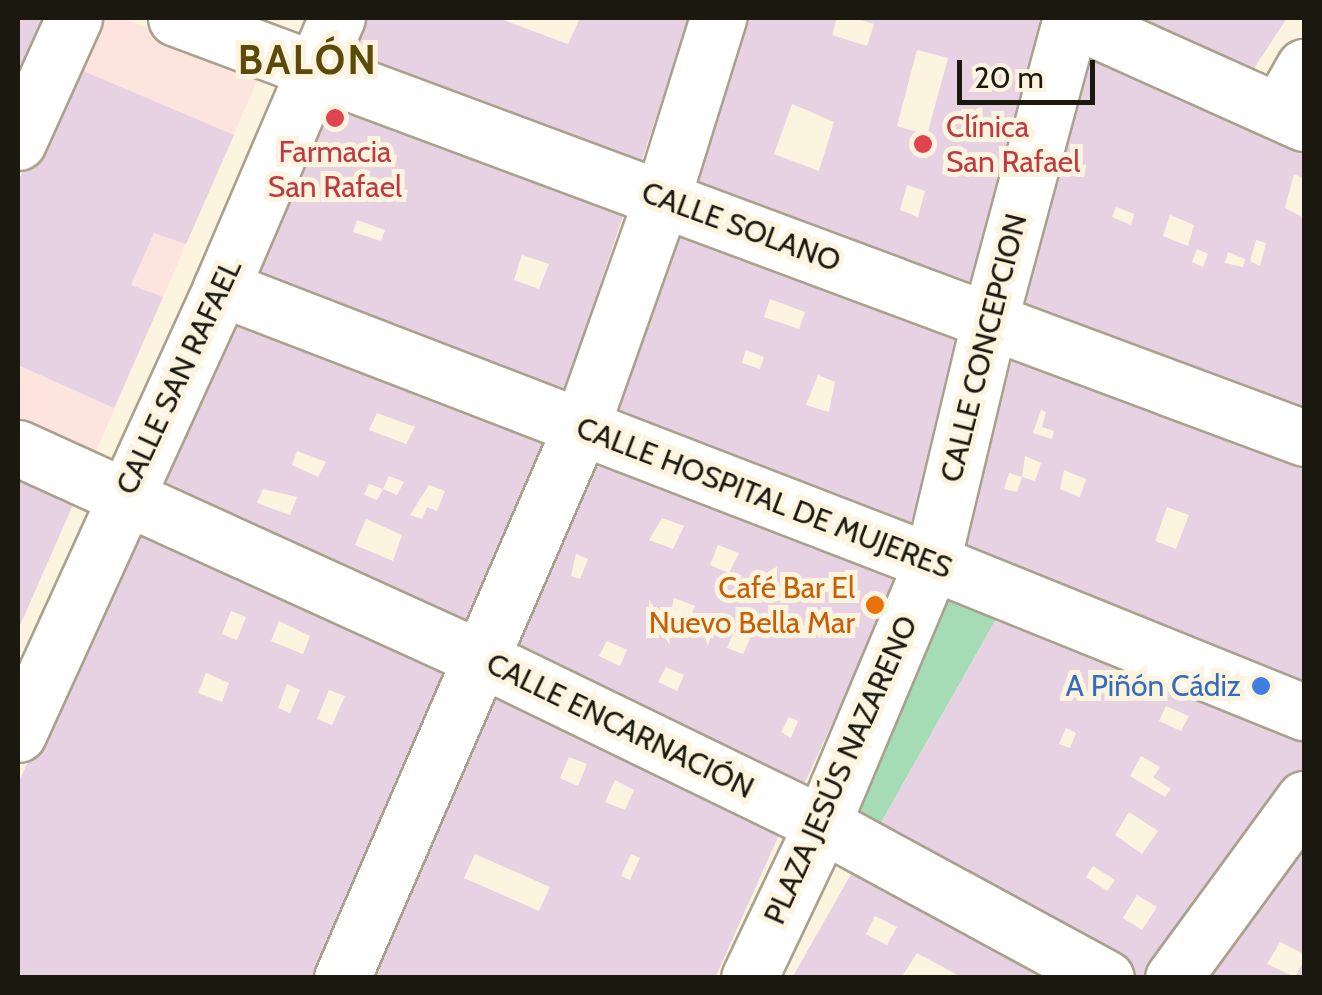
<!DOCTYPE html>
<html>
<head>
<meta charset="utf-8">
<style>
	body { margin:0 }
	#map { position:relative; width:1322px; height:995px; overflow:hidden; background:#fdf4df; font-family:Cabin,sans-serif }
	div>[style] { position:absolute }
	.education>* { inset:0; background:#fee4df }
	.green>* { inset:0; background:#a5dbb5 }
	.building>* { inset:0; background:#e6d2e2 }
	.roads { filter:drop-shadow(2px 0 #aaa18d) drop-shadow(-2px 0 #aaa18d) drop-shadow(0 2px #aaa18d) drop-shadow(0 -2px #aaa18d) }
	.minor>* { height:55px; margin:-27.5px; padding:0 27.5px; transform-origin:27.5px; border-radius:27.5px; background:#fff }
	.dots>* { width:28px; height:28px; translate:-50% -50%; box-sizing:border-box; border:5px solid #fdf4df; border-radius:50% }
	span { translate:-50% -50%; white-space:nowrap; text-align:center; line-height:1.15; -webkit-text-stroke:10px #fdf4df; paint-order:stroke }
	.health-label { font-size:30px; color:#be3a42 }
	.left { translate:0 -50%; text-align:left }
	.street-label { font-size:30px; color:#1b1810 }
	.food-label { font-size:30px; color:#c56008 }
	.right { translate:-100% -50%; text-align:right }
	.shop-label { font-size:30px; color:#366cbe }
	.district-label { font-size:40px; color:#5c4a0a; font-weight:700; letter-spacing:2.5px }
	.frame { position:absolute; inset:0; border:20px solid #1b1810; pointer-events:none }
	.scale { position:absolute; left:957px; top:60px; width:138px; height:45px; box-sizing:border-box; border:5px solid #1b1810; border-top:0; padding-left:12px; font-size:30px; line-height:35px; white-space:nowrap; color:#1b1810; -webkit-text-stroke:8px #fdf4df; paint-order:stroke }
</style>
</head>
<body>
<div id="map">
	<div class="education">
		<i style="clip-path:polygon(90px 18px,122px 18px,261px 72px,91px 463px,18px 432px,18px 182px)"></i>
	</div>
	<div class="green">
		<i style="clip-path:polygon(921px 587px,999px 614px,874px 835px,827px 812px)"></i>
	</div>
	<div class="building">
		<i style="clip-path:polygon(18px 18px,47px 18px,18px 86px)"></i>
		<i style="clip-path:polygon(355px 18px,498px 18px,568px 44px,580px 18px,689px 18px,638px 172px,342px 73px)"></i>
		<i style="clip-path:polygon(evenodd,734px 18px,837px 18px,832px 35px,867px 46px,874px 24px,855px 18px,1038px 18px,1047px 40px,976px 303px,688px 199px,734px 18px,917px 50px,948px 58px,927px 135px,897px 126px,917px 50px,734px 18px,792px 104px,834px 122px,819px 171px,774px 154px,792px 104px,734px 18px,907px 185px,925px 191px,918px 217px,900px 210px,907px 185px)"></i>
		<i style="clip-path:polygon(1121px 18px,1287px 18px,1249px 76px)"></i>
		<i style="clip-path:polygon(evenodd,1089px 38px,1304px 137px,1304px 179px,1294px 174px,1285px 208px,1304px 218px,1304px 423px,1016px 318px,1089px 38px,1116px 207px,1134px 214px,1131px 225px,1112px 217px,1116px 207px,1089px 38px,1170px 215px,1194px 225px,1188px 246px,1163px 236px,1170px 215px,1089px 38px,1256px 240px,1266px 243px,1260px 266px,1250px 261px,1256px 240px,1089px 38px,1197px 249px,1208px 254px,1203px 267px,1192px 262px,1197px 249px,1089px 38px,1228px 252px,1245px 259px,1243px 267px,1225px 263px,1228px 252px)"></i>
		<i style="clip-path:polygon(69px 65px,234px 135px,186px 244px,154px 233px,131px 285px,163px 297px,114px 408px,18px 365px,18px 182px)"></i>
		<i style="clip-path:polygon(evenodd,319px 97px,625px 210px,558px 410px,236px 289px,319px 97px,357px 220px,385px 230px,381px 241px,353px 232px,357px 220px,319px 97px,522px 255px,549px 264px,539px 289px,514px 280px,522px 255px)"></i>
		<i style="clip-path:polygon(evenodd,666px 221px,968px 332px,911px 543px,597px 424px,666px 221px,770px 299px,805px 312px,799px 329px,764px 317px,770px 299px,666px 221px,746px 350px,764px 357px,760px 369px,742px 363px,746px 350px,666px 221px,818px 375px,835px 382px,829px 412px,806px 405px,818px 375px)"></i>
		<i style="clip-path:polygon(evenodd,222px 321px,545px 442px,464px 635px,146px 496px,222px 321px,377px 413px,415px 427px,406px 444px,369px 430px,377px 413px,222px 321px,297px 451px,326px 462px,318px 477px,292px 465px,297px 451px,222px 321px,389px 476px,404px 482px,397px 495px,383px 489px,377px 500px,364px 495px,369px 484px,383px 489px,389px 476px,222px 321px,429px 485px,445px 491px,437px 511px,427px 507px,422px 519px,410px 515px,429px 485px,222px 321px,263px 489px,297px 497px,290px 515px,257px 503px,263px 489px,222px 321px,366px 519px,402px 535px,393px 561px,355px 545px,366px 519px)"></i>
		<i style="clip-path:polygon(evenodd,1005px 346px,1304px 455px,1304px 697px,946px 563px,1005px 346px,1041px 410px,1046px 412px,1042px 427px,1054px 431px,1052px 439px,1033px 433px,1041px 410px,1005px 346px,1025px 456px,1041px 463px,1035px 481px,1022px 477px,1017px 492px,1004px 489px,1009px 473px,1022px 477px,1025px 456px,1005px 346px,1064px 470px,1086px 479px,1080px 497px,1060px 489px,1064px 470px,1005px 346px,1167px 507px,1189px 515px,1176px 549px,1155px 541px,1167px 507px)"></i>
		<i style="clip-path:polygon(evenodd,585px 456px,901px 576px,799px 795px,501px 651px,585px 456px,662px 518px,684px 526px,673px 549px,649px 540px,662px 518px,585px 456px,718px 545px,739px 553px,729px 573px,710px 565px,718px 545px,585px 456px,576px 554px,588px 559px,580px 579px,571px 576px,576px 554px,585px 456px,674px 598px,695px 606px,685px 630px,669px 623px,674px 598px,585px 456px,734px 632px,750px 639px,743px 654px,727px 648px,734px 632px,585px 456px,607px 641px,627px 650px,620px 666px,599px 656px,607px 641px,585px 456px,666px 667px,684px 675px,677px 691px,658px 682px,666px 667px,585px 456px,789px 717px,798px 721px,791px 738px,781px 732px,789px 717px)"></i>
		<i style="clip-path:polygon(18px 462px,80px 489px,18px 630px)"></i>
		<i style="clip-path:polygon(evenodd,134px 521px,452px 663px,319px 978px,18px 978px,18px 784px,134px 521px,231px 611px,246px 617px,237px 640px,222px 634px,231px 611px,134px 521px,279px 621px,310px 636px,303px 654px,271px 641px,279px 621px,134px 521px,206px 673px,229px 683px,222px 702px,198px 693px,206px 673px,134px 521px,287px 684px,300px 690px,290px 713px,278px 708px,287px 684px,134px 521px,329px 690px,345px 696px,332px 725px,317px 719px,329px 690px)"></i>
		<i style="clip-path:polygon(evenodd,999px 614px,1304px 730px,1304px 772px,1155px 978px,1143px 978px,874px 835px,999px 614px,1075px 680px,1086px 684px,1078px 699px,1068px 694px,1075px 680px,999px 614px,1166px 706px,1189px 716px,1181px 731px,1159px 721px,1166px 706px,999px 614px,1066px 728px,1076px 733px,1070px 748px,1059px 744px,1066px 728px,999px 614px,1141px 756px,1160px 767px,1153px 777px,1171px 789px,1165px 797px,1130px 776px,1141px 756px,999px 614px,1129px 812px,1158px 831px,1142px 854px,1115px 835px,1129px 812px,999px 614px,1093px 866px,1115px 880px,1107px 891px,1086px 877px,1093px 866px,999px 614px,1137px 895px,1157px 907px,1142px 930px,1123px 918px,1137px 895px)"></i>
		<i style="clip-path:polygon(evenodd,486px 690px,784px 824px,715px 978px,361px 978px,486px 690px,569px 757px,587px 764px,578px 786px,560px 778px,569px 757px,486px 690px,615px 780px,634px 790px,625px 810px,605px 802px,615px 780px,486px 690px,475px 854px,550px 887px,539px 911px,464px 878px,475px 854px,486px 690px,631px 854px,640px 858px,630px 880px,621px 876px,631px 854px)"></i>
		<i style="clip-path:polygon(1304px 821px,1304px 954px,1280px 942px,1267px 964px,1295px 977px,1304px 960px,1304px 978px,1191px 978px)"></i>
		<i style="clip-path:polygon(evenodd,859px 860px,1080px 978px,963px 978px,917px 953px,901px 978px,792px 978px,859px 860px,875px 916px,897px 927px,887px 945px,866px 934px,875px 916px)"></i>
	</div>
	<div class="roads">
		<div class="minor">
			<i style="left:176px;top:18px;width:1204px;rotate:20.42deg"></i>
			<i style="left:1070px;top:18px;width:256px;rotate:24.2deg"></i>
			<i style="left:1279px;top:111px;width:51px;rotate:-60.4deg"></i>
			<i style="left:18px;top:142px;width:136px;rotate:-65.7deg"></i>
			<i style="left:221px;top:288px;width:762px;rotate:21.08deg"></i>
			<i style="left:932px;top:562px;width:401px;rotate:22deg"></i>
			<i style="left:18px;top:448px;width:507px;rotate:24.44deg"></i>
			<i style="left:480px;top:658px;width:380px;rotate:25.9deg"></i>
			<i style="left:822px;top:824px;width:323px;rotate:28.5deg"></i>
			<i style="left:18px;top:734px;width:490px;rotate:-65.5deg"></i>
			<i style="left:221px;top:288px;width:294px;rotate:-66.8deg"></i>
			<i style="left:342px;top:978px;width:601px;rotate:-66.55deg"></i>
			<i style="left:581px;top:427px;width:243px;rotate:-70.5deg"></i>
			<i style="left:662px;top:198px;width:189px;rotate:-72.7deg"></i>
			<i style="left:749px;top:978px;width:170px;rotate:-64.6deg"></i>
			<i style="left:822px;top:824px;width:284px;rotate:-67.2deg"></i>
			<i style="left:932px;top:562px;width:251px;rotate:-76.6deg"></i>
			<i style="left:990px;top:318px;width:311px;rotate:-74.9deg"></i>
			<i style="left:1173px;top:978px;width:222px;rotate:-53.8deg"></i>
		</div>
	</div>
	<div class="dots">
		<i style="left:335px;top:118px;background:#e0444e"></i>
		<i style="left:923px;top:144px;background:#e0444e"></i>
		<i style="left:875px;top:605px;background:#e8710a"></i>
		<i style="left:1261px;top:686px;background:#3f7fe0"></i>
	</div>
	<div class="health-label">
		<span class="left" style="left:946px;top:144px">Clínica<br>San Rafael</span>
		<span style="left:335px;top:169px">Farmacia<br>San Rafael</span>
	</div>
	<div class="street-label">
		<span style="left:741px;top:227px;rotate:20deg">CALLE SOLANO</span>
		<span style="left:984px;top:348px;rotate:-76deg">CALLE CONCEPCION</span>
		<span style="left:179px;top:377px;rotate:-65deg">CALLE SAN RAFAEL</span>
		<span style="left:764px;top:498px;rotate:21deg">CALLE HOSPITAL DE MUJERES</span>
		<span style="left:620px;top:726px;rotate:26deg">CALLE ENCARNACIÓN</span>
		<span style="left:841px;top:770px;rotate:-66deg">PLAZA JESÚS NAZARENO</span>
	</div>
	<div class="food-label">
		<span class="right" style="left:855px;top:605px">Café Bar El<br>Nuevo Bella Mar</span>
	</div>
	<div class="shop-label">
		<span class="right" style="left:1241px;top:686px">A Piñón Cádiz</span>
	</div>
	<div class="district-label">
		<span style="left:308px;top:60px">BALÓN</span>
	</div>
	<div class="frame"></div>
	<div class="scale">20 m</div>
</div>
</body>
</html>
